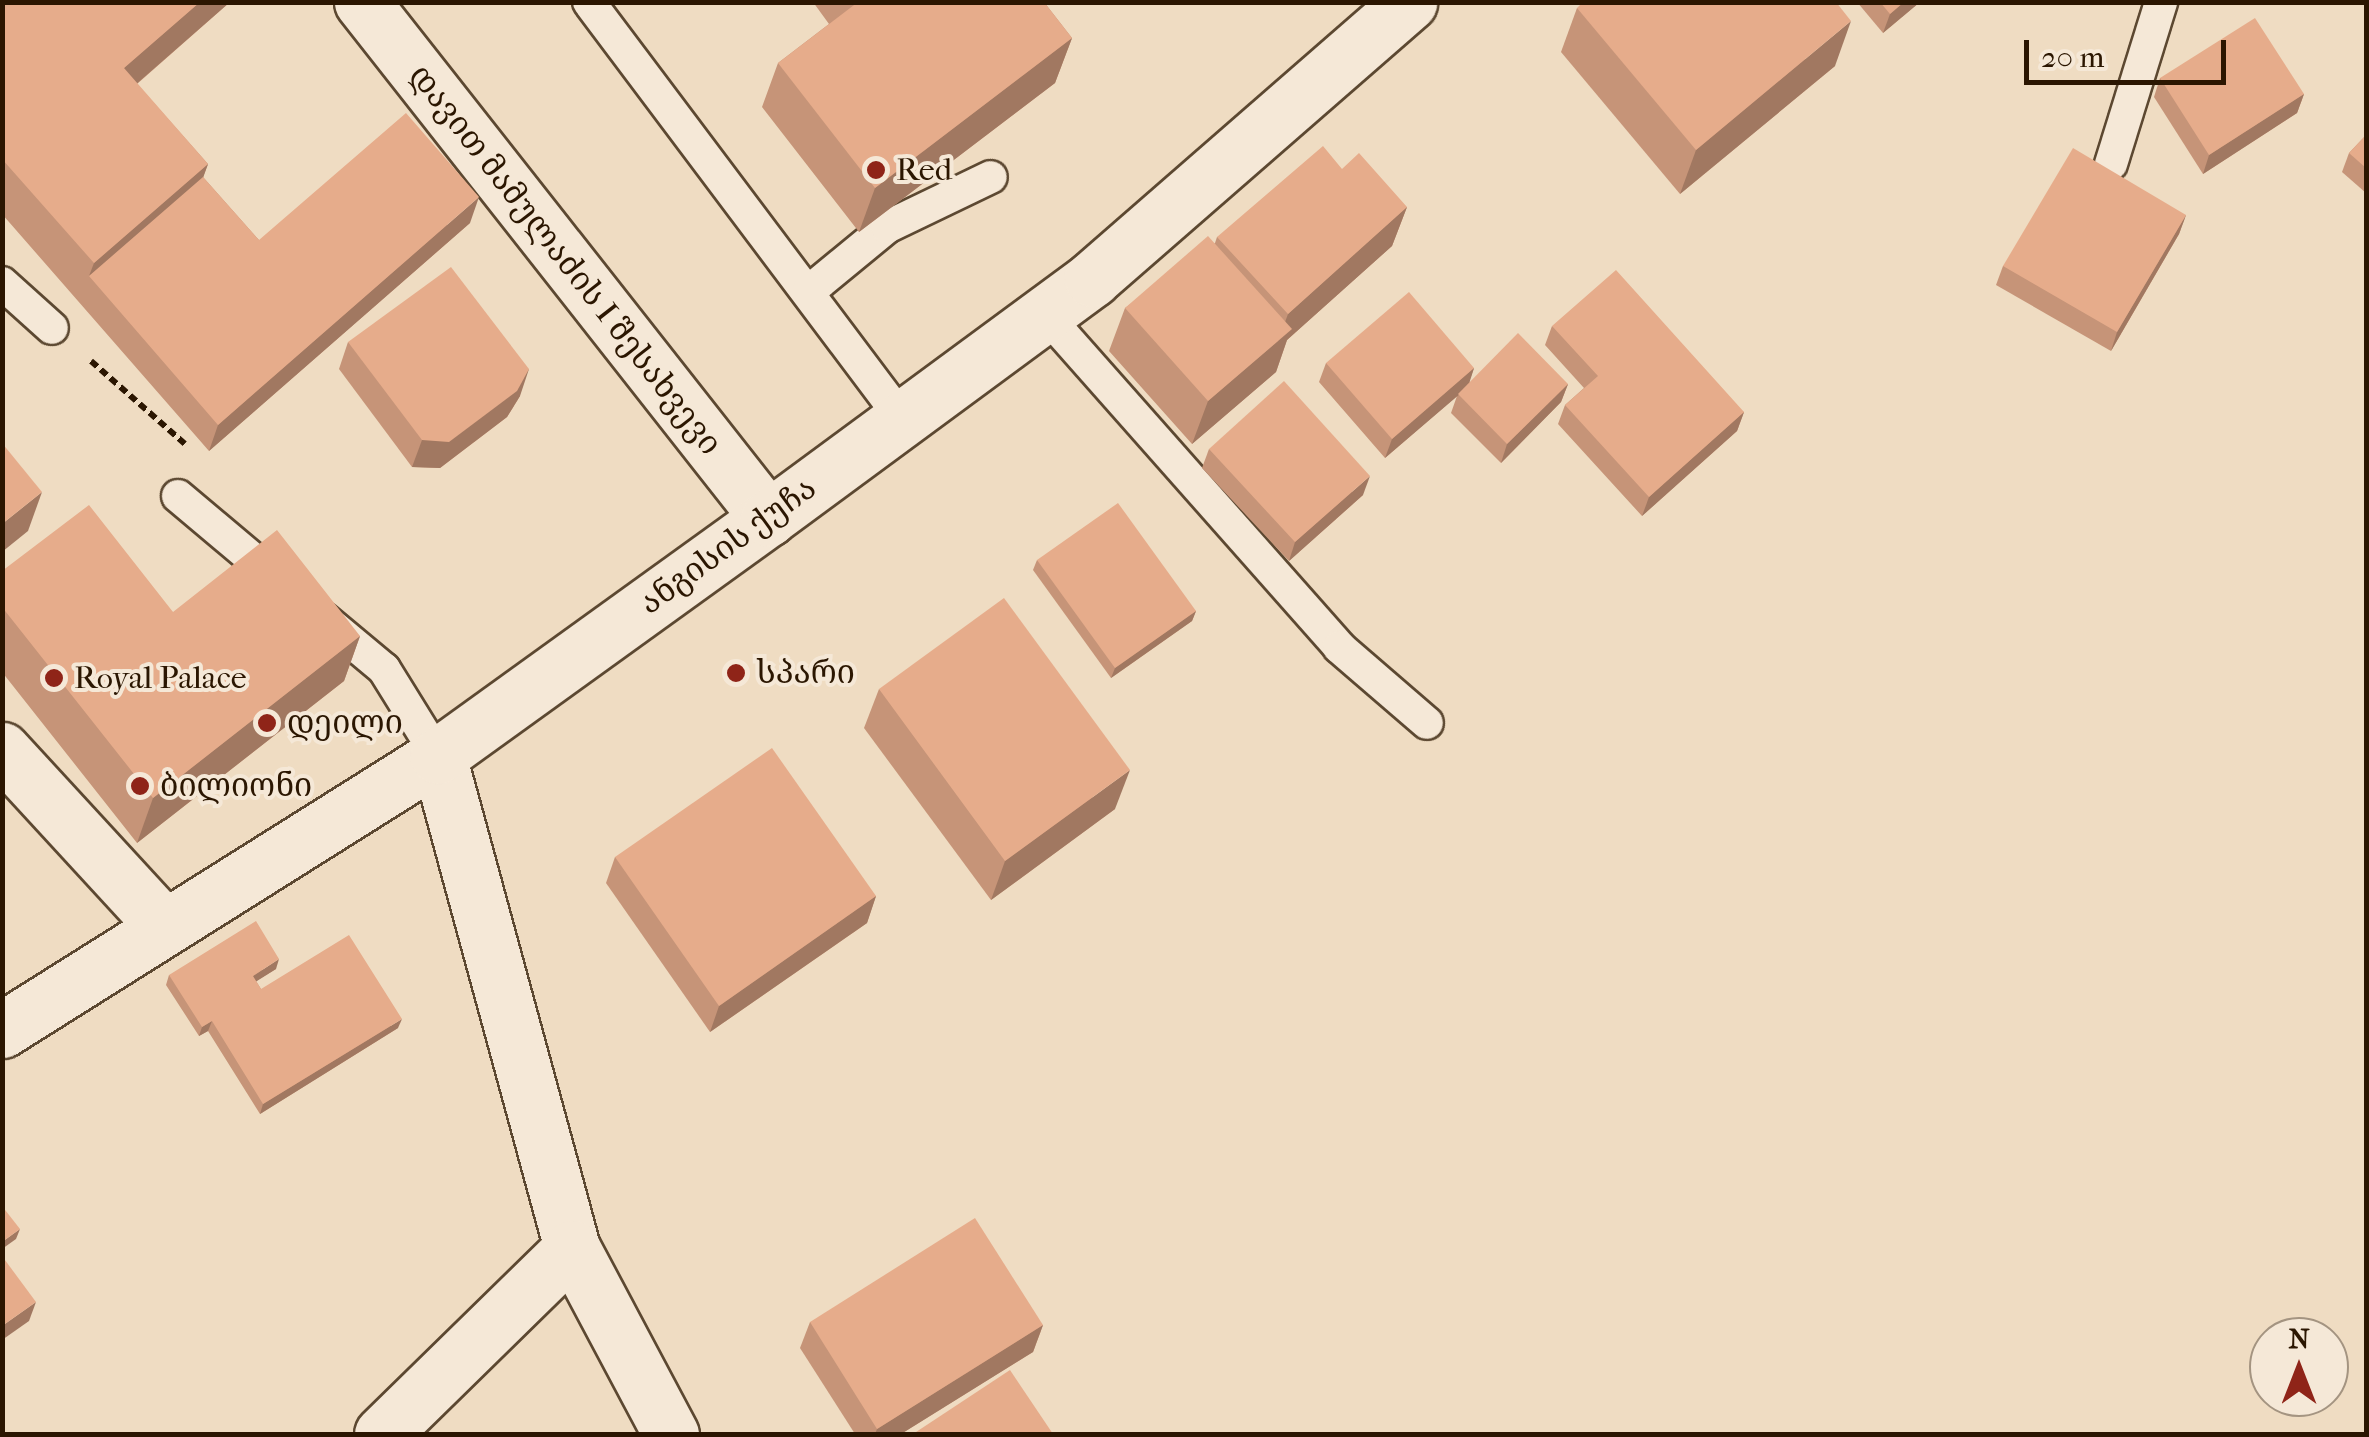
<!DOCTYPE html>
<html>
<head>
<meta charset="utf-8">
<style>
	body { margin:0 }
	#map { position:relative; width:2369px; height:1437px; overflow:hidden; background:#efdcc2; font-family:"IM FELL French Canon","Noto Serif Georgian",serif }
	div>[style] { position:absolute }
	.path>* { height:6px; margin-top:-3px; transform-origin:0; background:repeating-linear-gradient(90deg,#2b1601 0 8px,transparent 0 13px) }
	.roads { filter:drop-shadow(2px 0 #5c4831) drop-shadow(-2px 0 #5c4831) drop-shadow(0 2px #5c4831) drop-shadow(0 -2px #5c4831) }
	.service>* { height:32px; margin:-16px; padding:0 16px; transform-origin:16px; border-radius:16px; background:#f5e8d7 }
	.minor>* { height:55px; margin:-27.5px; padding:0 27.5px; transform-origin:27.5px; border-radius:27.5px; background:#f5e8d7 }
	.tertiary>* { height:55px; margin:-27.5px; padding:0 27.5px; transform-origin:27.5px; border-radius:27.5px; background:#f5e8d7 }
	.wall>* { inset:0; background:#c69478 }
	.shaded-wall>* { inset:0; background:#a17861 }
	.building>* { inset:0; background:#e6ac8b }
	.dots>* { width:28px; height:28px; translate:-50% -50%; box-sizing:border-box; border:5px solid #f5e8d7; border-radius:50% }
	span { translate:-50% -50%; white-space:nowrap; text-align:center; line-height:1.15; -webkit-text-stroke:8px #f5e8d7; paint-order:stroke }
	.poi-label { font-size:32px; color:#2b1601 }
	.left { translate:0 -50%; text-align:left }
	.street-label { font-size:32px; color:#2b1601 }
	.frame { position:absolute; inset:0; border:5px solid #2b1601; pointer-events:none }
	.north { position:absolute; left:2249px; top:1317px; width:100px; height:100px; box-sizing:border-box; background:#f5e8d7; border:2px solid #a49481; border-radius:50%; rotate:0deg; font-size:28px; font-weight:700; line-height:40px; text-align:center; color:#2b1601 }
	.north::after { content:''; display:block; margin:auto; width:35px; height:45px; background:#8f2418; clip-path:polygon(50% 0,100% 100%,50% 72%,0 100%) }
	.scale { position:absolute; left:2024px; top:40px; width:202px; height:45px; box-sizing:border-box; border:5px solid #2b1601; border-top:0; padding-left:12px; font-size:30px; line-height:35px; white-space:nowrap; color:#2b1601; -webkit-text-stroke:8px #f5e8d7; paint-order:stroke }
</style>
</head>
<body>
<div id="map">
	<div class="path">
		<i style="left:91px;top:361px;width:125px;rotate:41.4deg"></i>
	</div>
	<div class="roads">
		<div class="service">
			<i style="left:589px;top:2px;width:518px;rotate:53.09deg"></i>
			<i style="left:2111px;top:164px;width:170px;rotate:-72.8deg"></i>
			<i style="left:2px;top:283px;width:67px;rotate:42deg"></i>
			<i style="left:808px;top:292px;width:102px;rotate:-39.4deg"></i>
			<i style="left:887px;top:227px;width:115px;rotate:-25.7deg"></i>
			<i style="left:1044px;top:313px;width:446px;rotate:48.5deg"></i>
			<i style="left:1339px;top:647px;width:116px;rotate:40.8deg"></i>
			<i style="left:178px;top:496px;width:132px;rotate:40.1deg"></i>
			<i style="left:324px;top:619px;width:78px;rotate:39.8deg"></i>
			<i style="left:384px;top:669px;width:102px;rotate:58.2deg"></i>
		</div>
		<div class="minor">
			<i style="left:362px;top:2px;width:657px;rotate:51.8deg"></i>
			<i style="left:2px;top:750px;width:239px;rotate:47.4deg"></i>
			<i style="left:438px;top:756px;width:510px;rotate:74.76deg"></i>
			<i style="left:572px;top:1248px;width:211px;rotate:62deg"></i>
			<i style="left:382px;top:1434px;width:266px;rotate:-44.4deg"></i>
		</div>
		<div class="tertiary">
			<i style="left:2px;top:1030px;width:515px;rotate:-32.15deg"></i>
			<i style="left:438px;top:756px;width:407px;rotate:-35.8deg"></i>
			<i style="left:768px;top:518px;width:403px;rotate:-36.4deg"></i>
			<i style="left:1092px;top:279px;width:421px;rotate:-41.1deg"></i>
		</div>
	</div>
	<div class="wall">
		<i style="clip-path:polygon(2px 2px,230px 2px,137px 84px,208px 164px,203px 177px,259px 240px,470px 223px,209px 451px,2px 214px)"></i>
		<i style="clip-path:polygon(813px 2px,1044px 2px,1072px 38px,1055px 83px,859px 232px,762px 107px,778px 63px,829px 24px)"></i>
		<i style="clip-path:polygon(1857px 2px,1920px 2px,1883px 33px)"></i>
		<i style="clip-path:polygon(1577px 8px,1835px 66px,1680px 194px,1561px 52px)"></i>
		<i style="clip-path:polygon(2160px 78px,2304px 94px,2297px 113px,2203px 174px,2154px 97px)"></i>
		<i style="clip-path:polygon(2366px 135px,2366px 193px,2342px 172px,2349px 153px)"></i>
		<i style="clip-path:polygon(1407px 207px,1392px 246px,1287px 340px,1276px 372px,1192px 444px,1109px 351px,1125px 308px,1215px 243px,1217px 237px)"></i>
		<i style="clip-path:polygon(2186px 215px,2179px 234px,2111px 351px,1996px 285px,2003px 266px)"></i>
		<i style="clip-path:polygon(1552px 326px,1744px 412px,1737px 431px,1642px 516px,1558px 424px,1565px 405px,1584px 388px,1545px 345px)"></i>
		<i style="clip-path:polygon(348px 342px,520px 396px,507px 417px,440px 468px,412px 467px,339px 369px)"></i>
		<i style="clip-path:polygon(1326px 363px,1474px 368px,1469px 382px,1568px 384px,1561px 402px,1501px 463px,1451px 413px,1457px 396px,1385px 458px,1319px 382px)"></i>
		<i style="clip-path:polygon(1209px 449px,1363px 495px,1289px 561px,1202px 468px)"></i>
		<i style="clip-path:polygon(1037px 560px,1196px 611px,1192px 621px,1111px 678px,1033px 570px)"></i>
		<i style="clip-path:polygon(2px 571px,173px 612px,360px 636px,344px 681px,137px 843px,2px 672px)"></i>
		<i style="clip-path:polygon(879px 689px,1115px 809px,991px 900px,864px 728px)"></i>
		<i style="clip-path:polygon(615px 857px,876px 896px,867px 923px,710px 1032px,606px 883px)"></i>
		<i style="clip-path:polygon(276px 969px,256px 981px,261px 989px,398px 1028px,260px 1114px,208px 1031px,199px 1036px,166px 985px,169px 975px)"></i>
		<i style="clip-path:polygon(810px 1322px,1043px 1325px,1033px 1352px,901px 1434px,855px 1434px,800px 1348px)"></i>
	</div>
	<div class="shaded-wall">
		<i style="clip-path:polygon(200px 2px,230px 2px,110px 107px,124px 68px)"></i>
		<i style="clip-path:polygon(1904px 2px,1920px 2px,1883px 33px,1890px 14px)"></i>
		<i style="clip-path:polygon(1851px 21px,1835px 66px,1680px 194px,1696px 150px)"></i>
		<i style="clip-path:polygon(1072px 38px,1055px 83px,859px 232px,875px 188px)"></i>
		<i style="clip-path:polygon(2304px 94px,2297px 113px,2203px 174px,2209px 155px)"></i>
		<i style="clip-path:polygon(208px 164px,194px 203px,89px 276px,94px 263px)"></i>
		<i style="clip-path:polygon(479px 197px,470px 223px,209px 451px,218px 425px)"></i>
		<i style="clip-path:polygon(1407px 207px,1392px 246px,1287px 340px,1276px 372px,1192px 444px,1208px 401px,1278px 341px,1288px 314px)"></i>
		<i style="clip-path:polygon(2186px 215px,2179px 234px,2111px 351px,2117px 332px)"></i>
		<i style="clip-path:polygon(1474px 368px,1468px 387px,1385px 458px,1392px 439px)"></i>
		<i style="clip-path:polygon(529px 369px,520px 396px,507px 417px,440px 468px,412px 467px,422px 440px)"></i>
		<i style="clip-path:polygon(1568px 384px,1561px 402px,1501px 463px,1507px 444px)"></i>
		<i style="clip-path:polygon(1744px 412px,1737px 431px,1642px 516px,1649px 497px)"></i>
		<i style="clip-path:polygon(1370px 476px,1363px 495px,1289px 561px,1295px 542px)"></i>
		<i style="clip-path:polygon(42px 492px,28px 531px,2px 552px,2px 524px)"></i>
		<i style="clip-path:polygon(1196px 611px,1192px 621px,1111px 678px,1115px 668px)"></i>
		<i style="clip-path:polygon(360px 636px,344px 681px,137px 843px,153px 798px)"></i>
		<i style="clip-path:polygon(1130px 770px,1115px 809px,991px 900px,1005px 861px)"></i>
		<i style="clip-path:polygon(876px 896px,867px 923px,710px 1032px,719px 1006px)"></i>
		<i style="clip-path:polygon(279px 959px,276px 969px,249px 986px,253px 976px)"></i>
		<i style="clip-path:polygon(402px 1019px,398px 1028px,260px 1114px,263px 1104px)"></i>
		<i style="clip-path:polygon(212px 1021px,208px 1031px,199px 1036px,202px 1027px)"></i>
		<i style="clip-path:polygon(20px 1229px,16px 1239px,2px 1249px,2px 1242px)"></i>
		<i style="clip-path:polygon(36px 1302px,29px 1321px,2px 1340px,2px 1326px)"></i>
		<i style="clip-path:polygon(1043px 1325px,1033px 1352px,901px 1434px,875px 1434px,877px 1429px)"></i>
	</div>
	<div class="building">
		<i style="clip-path:polygon(2px 2px,200px 2px,124px 68px,208px 164px,94px 263px,2px 159px)"></i>
		<i style="clip-path:polygon(858px 2px,1044px 2px,1072px 38px,875px 188px,778px 63px)"></i>
		<i style="clip-path:polygon(1583px 2px,1836px 2px,1851px 21px,1696px 150px,1577px 8px)"></i>
		<i style="clip-path:polygon(1880px 2px,1904px 2px,1890px 14px)"></i>
		<i style="clip-path:polygon(2255px 18px,2304px 94px,2209px 155px,2160px 78px)"></i>
		<i style="clip-path:polygon(406px 113px,479px 197px,218px 425px,89px 276px,203px 177px,259px 240px)"></i>
		<i style="clip-path:polygon(2366px 135px,2366px 168px,2349px 153px)"></i>
		<i style="clip-path:polygon(1323px 146px,1342px 169px,1359px 153px,1407px 207px,1288px 314px,1217px 237px)"></i>
		<i style="clip-path:polygon(2073px 148px,2186px 215px,2117px 332px,2003px 266px)"></i>
		<i style="clip-path:polygon(1208px 236px,1292px 329px,1208px 401px,1125px 308px)"></i>
		<i style="clip-path:polygon(451px 267px,529px 369px,517px 391px,449px 442px,422px 440px,348px 342px)"></i>
		<i style="clip-path:polygon(1616px 270px,1744px 412px,1649px 497px,1565px 405px,1598px 376px,1552px 326px)"></i>
		<i style="clip-path:polygon(1409px 292px,1474px 368px,1392px 439px,1326px 363px)"></i>
		<i style="clip-path:polygon(1518px 333px,1568px 384px,1507px 444px,1458px 394px)"></i>
		<i style="clip-path:polygon(1284px 381px,1370px 476px,1295px 542px,1209px 449px)"></i>
		<i style="clip-path:polygon(2px 443px,42px 492px,2px 524px)"></i>
		<i style="clip-path:polygon(1118px 503px,1196px 611px,1115px 668px,1037px 560px)"></i>
		<i style="clip-path:polygon(89px 505px,173px 612px,277px 530px,360px 636px,153px 798px,2px 607px,2px 571px)"></i>
		<i style="clip-path:polygon(1004px 598px,1130px 770px,1005px 861px,879px 689px)"></i>
		<i style="clip-path:polygon(772px 748px,876px 896px,719px 1006px,615px 857px)"></i>
		<i style="clip-path:polygon(256px 921px,279px 959px,253px 976px,261px 989px,349px 935px,402px 1019px,263px 1104px,212px 1021px,202px 1027px,169px 975px)"></i>
		<i style="clip-path:polygon(2px 1206px,20px 1229px,2px 1242px)"></i>
		<i style="clip-path:polygon(975px 1218px,1043px 1325px,877px 1429px,810px 1322px)"></i>
		<i style="clip-path:polygon(2px 1256px,36px 1302px,2px 1326px)"></i>
		<i style="clip-path:polygon(1010px 1370px,1053px 1434px,913px 1434px)"></i>
	</div>
	<div class="dots">
		<i style="left:876px;top:170px;background:#8f2418"></i>
		<i style="left:736px;top:673px;background:#8f2418"></i>
		<i style="left:54px;top:678px;background:#8f2418"></i>
		<i style="left:267px;top:723px;background:#8f2418"></i>
		<i style="left:140px;top:786px;background:#8f2418"></i>
	</div>
	<div class="poi-label">
		<span class="left" style="left:896px;top:170px">Red</span>
		<span class="left" style="left:756px;top:673px">სპარი</span>
		<span class="left" style="left:74px;top:678px">Royal Palace</span>
		<span class="left" style="left:287px;top:723px">დეილი</span>
		<span class="left" style="left:160px;top:786px">ბილიონი</span>
	</div>
	<div class="street-label">
		<span style="left:565px;top:260px;rotate:52deg">დავით მამულაძის I შესახვევი</span>
		<span style="left:728px;top:546px;rotate:-36deg">ანგისის ქუჩა</span>
	</div>
	<div class="frame"></div>
	<div class="north">N</div>
	<div class="scale">20 m</div>
</div>
</body>
</html>
